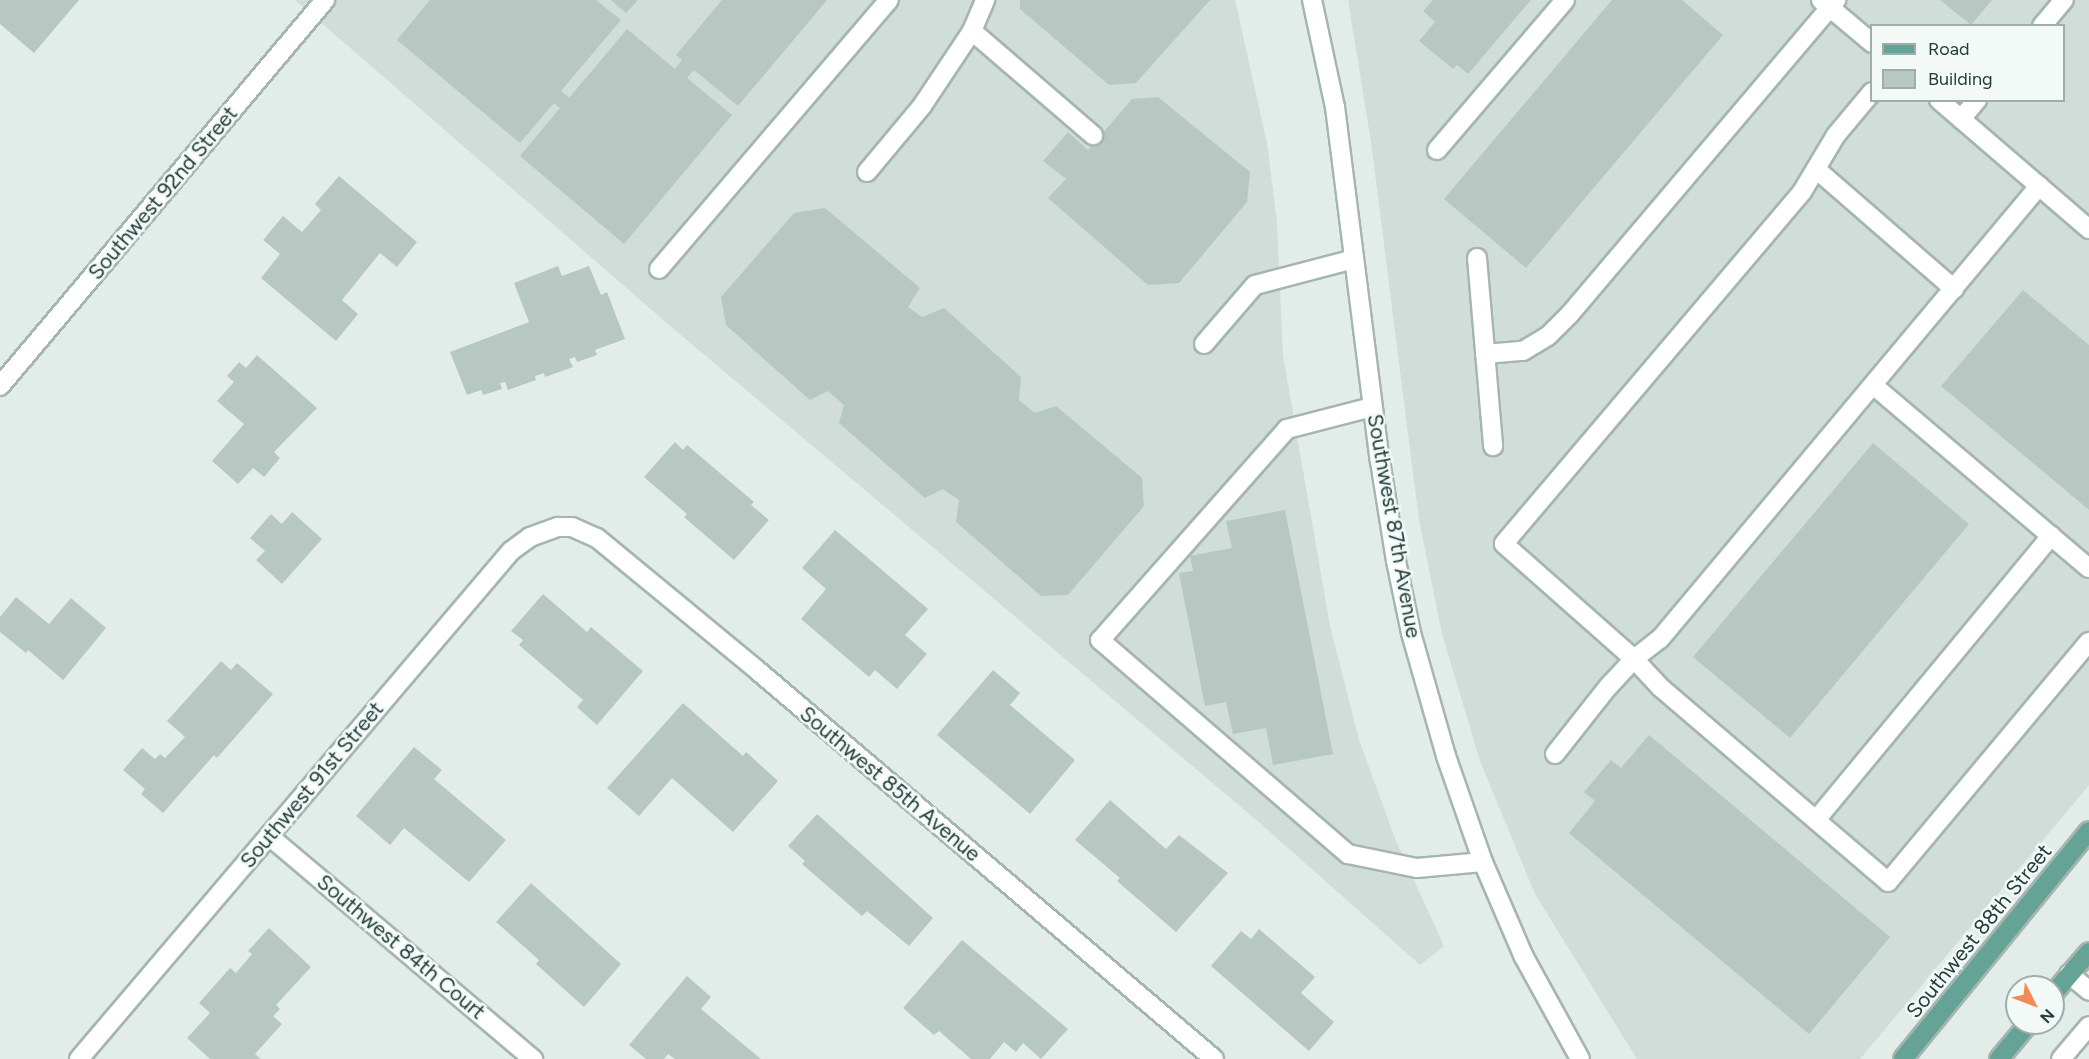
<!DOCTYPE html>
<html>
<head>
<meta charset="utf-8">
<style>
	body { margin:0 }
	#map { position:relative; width:2089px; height:1059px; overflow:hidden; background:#e2ede9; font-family:Figtree,sans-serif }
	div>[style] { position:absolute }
	.built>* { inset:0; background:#d0ddd8 }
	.building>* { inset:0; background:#b7c8c2 }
	.roads { filter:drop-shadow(2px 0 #a5b5b0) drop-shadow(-2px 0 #a5b5b0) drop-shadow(0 2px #a5b5b0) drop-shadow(0 -2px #a5b5b0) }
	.service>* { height:18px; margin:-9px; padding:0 9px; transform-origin:9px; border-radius:9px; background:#fff }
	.minor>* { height:18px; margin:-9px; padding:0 9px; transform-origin:9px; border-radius:9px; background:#fff }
	.secondary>* { height:18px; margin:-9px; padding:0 9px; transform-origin:9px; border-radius:9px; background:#fff }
	.primary>* { height:18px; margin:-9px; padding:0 9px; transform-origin:9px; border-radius:9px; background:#66a397 }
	span { translate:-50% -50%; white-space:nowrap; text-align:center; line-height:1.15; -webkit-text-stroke:5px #f3f9f6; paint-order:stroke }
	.street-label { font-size:21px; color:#223e38 }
	.legend { position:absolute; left:1870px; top:24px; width:195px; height:78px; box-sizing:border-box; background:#f3f9f6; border:2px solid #9faeaa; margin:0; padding:8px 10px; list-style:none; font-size:18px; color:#223e38 }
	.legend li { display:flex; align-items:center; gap:12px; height:30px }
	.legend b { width:30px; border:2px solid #9faeaa }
	.north { position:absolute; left:2005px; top:975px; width:60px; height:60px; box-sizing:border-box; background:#f3f9f6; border:2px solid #9faeaa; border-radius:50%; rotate:132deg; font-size:16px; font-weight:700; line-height:24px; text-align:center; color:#223e38 }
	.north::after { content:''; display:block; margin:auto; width:21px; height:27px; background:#f58858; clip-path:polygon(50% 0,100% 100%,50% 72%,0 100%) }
</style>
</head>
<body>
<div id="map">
	<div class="built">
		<i style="clip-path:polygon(295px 0,1235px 0,1267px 143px,1277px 223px,1283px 355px,1330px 626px,1359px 740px,1396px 841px,1444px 946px,1420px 965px,1260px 823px,669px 325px)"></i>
		<i style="clip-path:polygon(evenodd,1348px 0,2089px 0,2089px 785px,1860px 1059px,1637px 1059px,1535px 894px,1480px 761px,1442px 634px,1419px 520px,1371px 142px,1348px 0,1872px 26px,2064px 26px,2064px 100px,1872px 100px,1872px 26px)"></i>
	</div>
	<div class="building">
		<i style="clip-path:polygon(0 0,79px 0,34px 53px,0 24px)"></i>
		<i style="clip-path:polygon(430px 0,596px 0,621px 20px,561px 91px,569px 98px,627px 29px,675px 69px,682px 60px,676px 55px,722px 0,827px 0,738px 106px,694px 70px,687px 78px,732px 115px,624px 244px,520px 156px,560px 108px,554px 103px,520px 143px,397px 40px)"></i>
		<i style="clip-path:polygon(611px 0,638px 0,626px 13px)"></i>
		<i style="clip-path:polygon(1020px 0,1210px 0,1136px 83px,1109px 85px,1020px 9px)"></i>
		<i style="clip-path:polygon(1433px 0,1531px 0,1468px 74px,1457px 65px,1453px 69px,1419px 41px,1435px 22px,1423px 11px)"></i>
		<i style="clip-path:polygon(1612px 0,1682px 0,1723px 35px,1526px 268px,1444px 199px)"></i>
		<i style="clip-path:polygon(1940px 0,1992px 0,1971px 25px)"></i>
		<i style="clip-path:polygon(1158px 97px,1250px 172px,1247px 202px,1179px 283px,1148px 285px,1048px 198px,1066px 179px,1043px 161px,1068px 132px,1088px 150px,1132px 99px)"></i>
		<i style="clip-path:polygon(339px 176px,417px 242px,397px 267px,380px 253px,342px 300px,358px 314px,336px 341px,261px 278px,280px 254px,263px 240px,283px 216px,302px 232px,321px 210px,315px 204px)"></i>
		<i style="clip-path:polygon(825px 208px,920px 288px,908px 307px,922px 317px,944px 308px,1021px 377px,1019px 400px,1035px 413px,1056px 406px,1142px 478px,1144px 506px,1068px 595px,1041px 596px,956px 522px,959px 500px,943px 489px,925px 498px,839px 423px,844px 405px,828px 391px,810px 400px,726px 325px,721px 297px,794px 213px)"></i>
		<i style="clip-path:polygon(558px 266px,562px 276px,589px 266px,601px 295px,607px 292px,625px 339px,595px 350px,597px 355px,577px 362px,575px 357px,569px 359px,573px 367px,545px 377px,544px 373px,535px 376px,536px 380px,508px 390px,505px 382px,500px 383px,502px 389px,483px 395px,481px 390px,467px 395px,450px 352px,529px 322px,514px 283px)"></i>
		<i style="clip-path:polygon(2023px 290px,2089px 345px,2089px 510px,1941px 386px)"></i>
		<i style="clip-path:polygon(257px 355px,317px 408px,274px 452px,280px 458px,264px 477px,253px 468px,238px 484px,212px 461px,244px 424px,217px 401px,234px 382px,227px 376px,239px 362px,246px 368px)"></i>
		<i style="clip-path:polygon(675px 442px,683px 450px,687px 445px,754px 502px,751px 505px,769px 520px,734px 560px,684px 517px,687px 514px,644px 477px)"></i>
		<i style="clip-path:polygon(1873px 443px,1969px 524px,1790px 738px,1693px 657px)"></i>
		<i style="clip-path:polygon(1285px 510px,1333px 754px,1273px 765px,1266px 728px,1233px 734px,1226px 702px,1205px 706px,1179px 573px,1193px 571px,1190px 556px,1232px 548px,1226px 521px)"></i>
		<i style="clip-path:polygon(292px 512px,322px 539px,282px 584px,256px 560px,265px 551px,250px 538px,271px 514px,282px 524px)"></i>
		<i style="clip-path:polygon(835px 530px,928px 609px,905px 635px,927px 654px,897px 689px,875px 670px,869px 677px,801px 619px,826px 589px,802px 568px)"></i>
		<i style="clip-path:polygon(543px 594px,587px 632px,591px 627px,643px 671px,597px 725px,577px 707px,583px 700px,519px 645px,523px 640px,511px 631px)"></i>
		<i style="clip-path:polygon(16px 597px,49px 624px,71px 598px,106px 628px,63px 680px,28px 650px,26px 653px,0 632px,0 617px)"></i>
		<i style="clip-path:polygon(221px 661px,231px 670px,237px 663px,273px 694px,217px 758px,214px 755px,163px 813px,141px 794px,145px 789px,123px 770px,142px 748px,155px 759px,160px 754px,165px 758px,185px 737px,167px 721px)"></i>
		<i style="clip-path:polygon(993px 670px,1020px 693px,1010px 705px,1075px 760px,1030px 814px,937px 735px)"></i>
		<i style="clip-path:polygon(683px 703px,743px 756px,746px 752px,778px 781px,733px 832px,672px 778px,639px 816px,607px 788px)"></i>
		<i style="clip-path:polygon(1649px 735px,1890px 937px,1809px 1034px,1569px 833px,1595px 801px,1584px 792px,1611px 760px,1621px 768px)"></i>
		<i style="clip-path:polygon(414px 747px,442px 770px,434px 779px,506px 840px,469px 882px,404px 828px,390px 845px,356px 816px)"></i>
		<i style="clip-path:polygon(1110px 800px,1166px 849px,1179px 835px,1228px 873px,1176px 932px,1117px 881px,1120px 878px,1075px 840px)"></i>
		<i style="clip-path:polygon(817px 814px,933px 918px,909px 946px,867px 911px,862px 916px,802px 864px,805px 861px,788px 846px)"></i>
		<i style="clip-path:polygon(531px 883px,621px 964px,584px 1007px,536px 964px,539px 960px,496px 922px)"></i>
		<i style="clip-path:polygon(269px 928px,311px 967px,276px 1005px,280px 1009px,273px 1016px,282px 1024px,255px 1054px,261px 1059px,210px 1059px,187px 1038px,210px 1013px,199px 1003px,230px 968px,236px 973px,252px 954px,248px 951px)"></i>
		<i style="clip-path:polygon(1259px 929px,1315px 977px,1301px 993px,1334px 1022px,1309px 1051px,1211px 966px,1241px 931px,1251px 939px)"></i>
		<i style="clip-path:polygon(962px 940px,1068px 1029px,1041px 1059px,1023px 1043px,1016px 1052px,1004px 1042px,990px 1059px,971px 1059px,939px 1031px,934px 1035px,903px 1008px)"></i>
		<i style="clip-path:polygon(687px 976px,711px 997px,701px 1009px,761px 1059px,675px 1059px,668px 1054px,664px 1059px,646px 1059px,629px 1045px)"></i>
	</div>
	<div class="roads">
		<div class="service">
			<i style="left:2042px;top:26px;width:34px;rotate:-50deg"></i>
			<i style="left:972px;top:31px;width:160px;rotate:40.7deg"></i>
			<i style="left:1872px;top:92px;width:56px;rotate:129.9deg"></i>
			<i style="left:1836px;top:135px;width:66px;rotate:120.8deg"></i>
			<i style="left:1802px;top:192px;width:461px;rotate:130.3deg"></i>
			<i style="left:1504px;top:544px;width:174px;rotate:41.5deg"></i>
			<i style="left:1634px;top:659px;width:33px;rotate:-38deg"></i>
			<i style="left:1660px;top:639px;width:591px;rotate:-50.08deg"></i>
			<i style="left:1961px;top:119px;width:25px;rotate:-50deg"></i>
			<i style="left:1437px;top:150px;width:197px;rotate:-49.5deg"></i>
			<i style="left:1816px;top:169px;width:183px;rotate:41deg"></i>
			<i style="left:867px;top:172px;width:86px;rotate:-50.2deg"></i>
			<i style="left:922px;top:106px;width:90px;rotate:-56.3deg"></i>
			<i style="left:972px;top:31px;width:34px;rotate:-67deg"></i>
			<i style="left:1477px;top:258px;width:189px;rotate:85.1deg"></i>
			<i style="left:659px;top:269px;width:354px;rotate:-49.5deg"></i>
			<i style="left:1204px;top:344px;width:78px;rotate:-49.2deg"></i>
			<i style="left:1255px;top:285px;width:102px;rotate:-14.7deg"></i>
			<i style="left:1485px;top:354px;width:38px;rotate:-5deg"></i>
			<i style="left:1523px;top:351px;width:29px;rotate:-31deg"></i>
			<i style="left:1548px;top:336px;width:31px;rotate:-45deg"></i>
			<i style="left:1570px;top:314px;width:412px;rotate:-49.7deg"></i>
			<i style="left:1873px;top:385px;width:283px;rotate:40.3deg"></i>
			<i style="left:1372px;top:407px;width:88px;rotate:165.5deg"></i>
			<i style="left:1287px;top:429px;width:282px;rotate:131.5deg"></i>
			<i style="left:1100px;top:640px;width:328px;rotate:40.8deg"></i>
			<i style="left:1348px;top:854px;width:70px;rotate:11.5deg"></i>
			<i style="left:1417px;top:868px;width:66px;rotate:-5.2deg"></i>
			<i style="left:1555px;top:754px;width:85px;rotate:-51.7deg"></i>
			<i style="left:1608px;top:687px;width:38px;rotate:-47deg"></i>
			<i style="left:1634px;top:659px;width:38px;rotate:47deg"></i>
			<i style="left:1660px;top:687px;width:300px;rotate:40.5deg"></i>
			<i style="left:1888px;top:882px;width:313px;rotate:-50.1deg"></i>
			<i style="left:1816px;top:820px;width:369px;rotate:-50.4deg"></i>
		</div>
		<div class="minor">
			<i style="left:1821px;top:0;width:67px;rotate:40.1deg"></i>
			<i style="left:1939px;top:100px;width:198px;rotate:40.7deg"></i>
			<i style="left:0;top:386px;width:505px;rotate:-49.9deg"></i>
			<i style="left:269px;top:836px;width:346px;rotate:40.2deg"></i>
			<i style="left:2069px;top:974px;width:26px;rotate:40deg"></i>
			<i style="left:79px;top:1059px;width:667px;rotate:-49.62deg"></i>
			<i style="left:511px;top:551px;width:24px;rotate:-36deg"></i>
			<i style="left:530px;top:537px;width:30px;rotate:-20deg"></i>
			<i style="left:558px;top:527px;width:14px"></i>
			<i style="left:572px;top:527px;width:27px;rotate:24deg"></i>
			<i style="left:597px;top:538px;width:207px;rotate:39.5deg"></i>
			<i style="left:757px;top:670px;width:600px;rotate:40.4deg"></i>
			<i style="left:2061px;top:1059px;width:43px;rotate:-49.7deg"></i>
		</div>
		<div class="secondary">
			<i style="left:1312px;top:0;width:109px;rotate:77.9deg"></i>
			<i style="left:1335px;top:107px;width:357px;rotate:82.8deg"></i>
			<i style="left:1380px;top:461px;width:101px;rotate:80.9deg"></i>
			<i style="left:1396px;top:561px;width:74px;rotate:78.2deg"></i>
			<i style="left:1411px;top:633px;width:128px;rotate:74.1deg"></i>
			<i style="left:1446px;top:756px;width:112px;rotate:70.8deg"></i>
			<i style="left:1483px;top:862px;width:103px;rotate:66.7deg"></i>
			<i style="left:1524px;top:957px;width:116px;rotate:61.2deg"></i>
		</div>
		<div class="primary">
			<i style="left:2053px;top:994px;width:55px;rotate:-49.4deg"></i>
			<i style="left:1903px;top:1059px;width:294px;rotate:-50.8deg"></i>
			<i style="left:1999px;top:1059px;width:47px;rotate:-50.2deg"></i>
		</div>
	</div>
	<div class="street-label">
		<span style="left:163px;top:193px;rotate:-50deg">Southwest 92nd Street</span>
		<span style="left:1394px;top:526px;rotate:80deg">Southwest 87th Avenue</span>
		<span style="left:890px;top:784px;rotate:40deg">Southwest 85th Avenue</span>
		<span style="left:312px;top:785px;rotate:-50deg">Southwest 91st Street</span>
		<span style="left:1979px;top:931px;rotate:-51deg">Southwest 88th Street</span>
		<span style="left:401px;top:947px;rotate:40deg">Southwest 84th Court</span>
	</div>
	<ul class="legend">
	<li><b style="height:8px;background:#66a397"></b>Road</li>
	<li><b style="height:16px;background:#b7c8c2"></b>Building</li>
	</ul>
	<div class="north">N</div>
</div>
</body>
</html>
